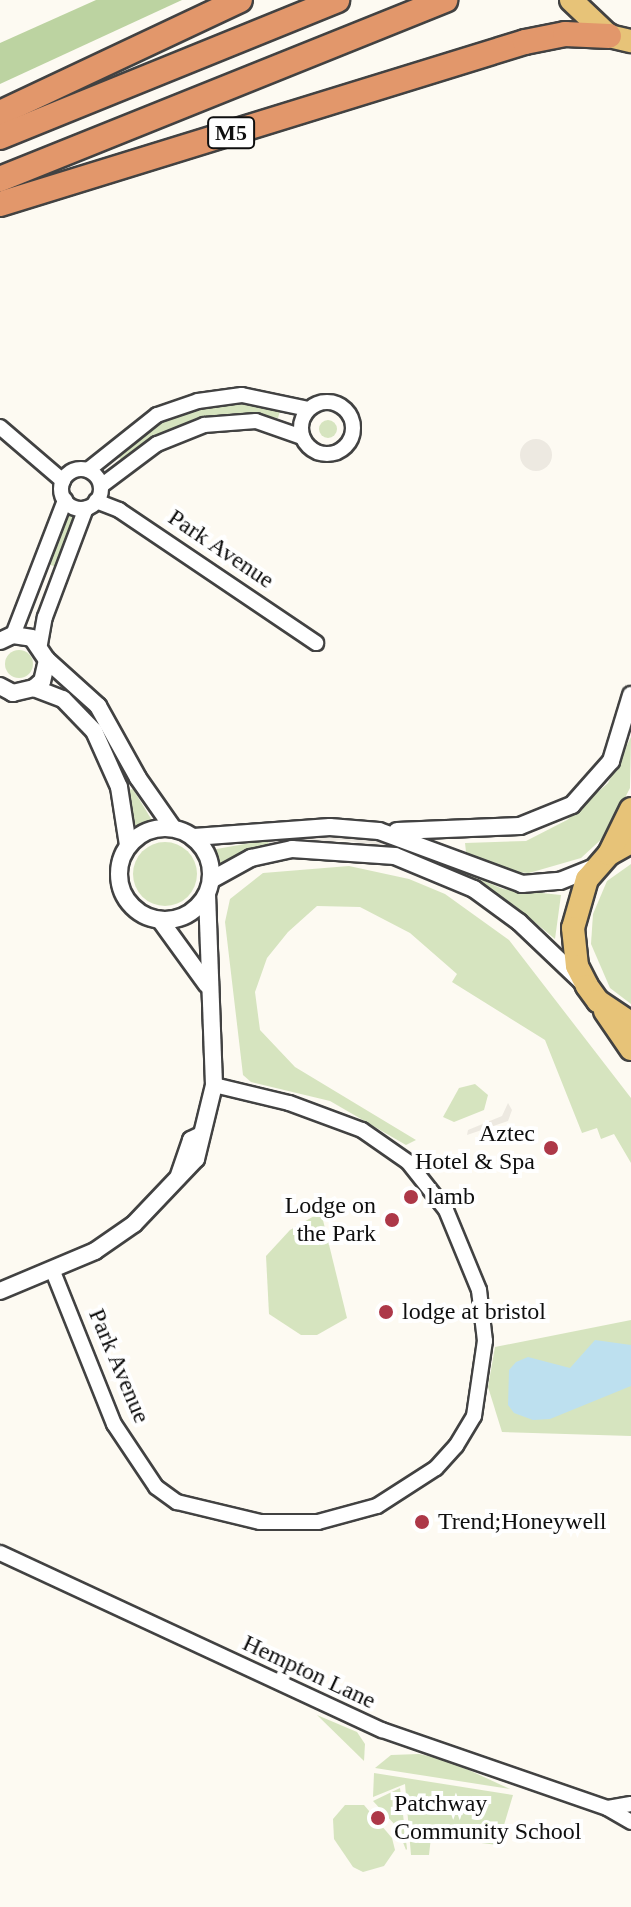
<!DOCTYPE html>
<html>
<head>
<meta charset="utf-8">
<style>
	body { margin:0 }
	#map { position:relative; width:631px; height:1907px; overflow:hidden; background:#fdfaf2; font-family:"Times New Roman",serif }
	div>[style] { position:absolute }
	.green>* { inset:0; background:#d6e4bf }
	.round { border-radius:50% }
	.forest>* { inset:0; background:#bcd3a1 }
	.plaza>* { inset:0; background:#ede9e1 }
	.water>* { inset:0; background:#bde0ef }
	.roads { filter:drop-shadow(2px 0 #424242) drop-shadow(-2px 0 #424242) drop-shadow(0 2px #424242) drop-shadow(0 -2px #424242) }
	.minor>* { height:14px; margin:-7px; padding:0 7px; transform-origin:7px; border-radius:7px; background:#fff }
	.minor>.ring { margin:-7px; padding:0; box-sizing:content-box; background:none; border:14px solid #fff; border-radius:50% }
	.tertiary>* { height:16px; margin:-8px; padding:0 8px; transform-origin:8px; border-radius:8px; background:#fff }
	.tertiary>.ring { margin:-8px; padding:0; box-sizing:content-box; background:none; border:16px solid #fff; border-radius:50% }
	.primary>* { height:22px; margin:-11px; padding:0 11px; transform-origin:11px; border-radius:11px; background:#e7c378 }
	.motorway>* { height:24px; margin:-12px; padding:0 12px; transform-origin:12px; border-radius:12px; background:#e2976b }
	.dots>* { width:22px; height:22px; translate:-50% -50%; box-sizing:border-box; border:4px solid #fff; border-radius:50% }
	span { translate:-50% -50%; white-space:nowrap; text-align:center; line-height:1.15; -webkit-text-stroke:8px #fff; paint-order:stroke }
	.shield-label span { padding:2px 6px; background:#fff; border:2px solid; border-radius:6px; -webkit-text-stroke-width:0 }
	.shield-label { font-size:22px; color:#0f0f0f; font-weight:700 }
	.street-label { font-size:24px; color:#0f0f0f }
	.poi-label { font-size:24px; color:#0f0f0f }
	.right { translate:-100% -50%; text-align:right }
	.left { translate:0 -50%; text-align:left }
</style>
</head>
<body>
<div id="map">
	<div class="green">
		<i style="clip-path:polygon(244px 404px,281px 408px,278px 418px,237px 413px,194px 419px,154px 438px,124px 462px,116px 455px,163px 420px,200px 408px)"></i>
		<i class="round" style="left:319px;top:420px;width:18px;height:18px"></i>
		<i style="clip-path:polygon(68px 513px,81px 517px,56px 567px,48px 564px)"></i>
		<i class="round" style="left:5px;top:650px;width:28px;height:28px"></i>
		<i style="clip-path:polygon(631px 737px,630px 788px,606px 835px,581px 858px,529px 873px,513px 872px,466px 852px,465px 843px,526px 841px,567px 820px,608px 783px)"></i>
		<i style="clip-path:polygon(133px 789px,153px 822px,136px 829px,129px 790px)"></i>
		<i style="clip-path:polygon(268px 840px,269px 845px,217px 865px,211px 850px)"></i>
		<i class="round" style="left:133px;top:842px;width:64px;height:64px"></i>
		<i style="clip-path:polygon(425px 856px,503px 889px,561px 895px,555px 939px,514px 905px)"></i>
		<i style="clip-path:polygon(631px 864px,631px 1004px,610px 988px,591px 944px,593px 914px,607px 881px)"></i>
		<i style="clip-path:polygon(349px 866px,409px 879px,445px 894px,509px 940px,631px 1098px,631px 1163px,614px 1134px,601px 1139px,597px 1128px,582px 1133px,545px 1040px,452px 982px,457px 974px,410px 933px,360px 907px,317px 906px,288px 932px,267px 958px,255px 992px,260px 1030px,295px 1067px,416px 1140px,406px 1145px,330px 1101px,251px 1082px,243px 1075px,225px 922px,230px 899px,263px 873px)"></i>
		<i style="clip-path:polygon(475px 1084px,488px 1095px,484px 1110px,454px 1122px,443px 1117px,459px 1088px)"></i>
		<i style="clip-path:polygon(321px 1212px,347px 1318px,317px 1335px,301px 1335px,269px 1314px,266px 1256px,290px 1230px)"></i>
		<i style="clip-path:polygon(631px 1320px,631px 1436px,502px 1432px,488px 1387px,495px 1347px)"></i>
		<i style="clip-path:polygon(317px 1715px,357px 1732px,365px 1744px,364px 1761px)"></i>
		<i style="clip-path:polygon(419px 1754px,447px 1760px,510px 1789px,375px 1768px,391px 1755px)"></i>
		<i style="clip-path:polygon(374px 1773px,513px 1795px,498px 1845px,431px 1837px,429px 1855px,411px 1855px,405px 1784px,373px 1797px)"></i>
		<i style="clip-path:polygon(400px 1788px,407px 1849px,406px 1850px,397px 1827px,373px 1801px)"></i>
		<i style="clip-path:polygon(345px 1805px,364px 1805px,392px 1838px,395px 1850px,384px 1866px,363px 1872px,353px 1867px,334px 1839px,333px 1819px)"></i>
	</div>
	<div class="forest">
		<i style="clip-path:polygon(96px 0,182px 0,0 84px,0 43px)"></i>
	</div>
	<div class="plaza">
		<i class="round" style="left:520px;top:439px;width:32px;height:32px"></i>
		<i style="clip-path:polygon(320px 835px,381px 841px,424px 856px,344px 840px,269px 845px,268px 840px)"></i>
		<i style="clip-path:polygon(508px 1103px,512px 1110px,508px 1121px,467px 1135px,468px 1130px,502px 1116px)"></i>
	</div>
	<div class="water">
		<i style="clip-path:polygon(595px 1340px,631px 1345px,631px 1386px,550px 1419px,533px 1420px,514px 1413px,508px 1405px,509px 1370px,516px 1362px,528px 1357px,570px 1368px)"></i>
	</div>
	<div class="roads">
		<div class="minor">
			<i class="ring" style="left:301px;top:402px;width:38px;height:38px"></i>
			<i style="left:0;top:427px;width:83px;rotate:40.6deg"></i>
			<i class="ring" style="left:61px;top:469px;width:26px;height:26px"></i>
			<i style="left:88px;top:470px;width:88px;rotate:-38.6deg"></i>
			<i style="left:157px;top:415px;width:43px;rotate:-18.9deg"></i>
			<i style="left:198px;top:401px;width:44px;rotate:-7.8deg"></i>
			<i style="left:242px;top:395px;width:67px;rotate:12deg"></i>
			<i style="left:101px;top:486px;width:70px;rotate:-36.9deg"></i>
			<i style="left:157px;top:444px;width:51px;rotate:-22deg"></i>
			<i style="left:204px;top:425px;width:52px;rotate:-4.4deg"></i>
			<i style="left:256px;top:421px;width:49px;rotate:19.2deg"></i>
			<i style="left:96px;top:501px;width:25px;rotate:21deg"></i>
			<i style="left:119px;top:510px;width:238px;rotate:34deg"></i>
			<i style="left:13px;top:635px;width:145px;rotate:-68.9deg"></i>
			<i style="left:40px;top:644px;width:27px;rotate:-80deg"></i>
			<i style="left:45px;top:617px;width:116px;rotate:-69.4deg"></i>
			<i style="left:52px;top:1269px;width:167px;rotate:68.2deg"></i>
			<i style="left:114px;top:1424px;width:76px;rotate:56.3deg"></i>
			<i style="left:156px;top:1487px;width:26px;rotate:36deg"></i>
			<i style="left:177px;top:1502px;width:85px;rotate:13.5deg"></i>
			<i style="left:260px;top:1522px;width:58px"></i>
			<i style="left:318px;top:1522px;width:61px;rotate:-15.2deg"></i>
			<i style="left:377px;top:1506px;width:70px;rotate:-32.8deg"></i>
			<i style="left:436px;top:1468px;width:30px;rotate:-48deg"></i>
			<i style="left:456px;top:1446px;width:35px;rotate:-59deg"></i>
			<i style="left:474px;top:1416px;width:76px;rotate:-81.7deg"></i>
			<i style="left:485px;top:1341px;width:51px;rotate:-96.7deg"></i>
			<i style="left:479px;top:1290px;width:87px;rotate:-112.4deg"></i>
			<i style="left:446px;top:1210px;width:61px;rotate:-128.4deg"></i>
			<i style="left:408px;top:1162px;width:56px;rotate:-145.2deg"></i>
			<i style="left:362px;top:1130px;width:78px;rotate:-159.7deg"></i>
			<i style="left:289px;top:1103px;width:77px;rotate:-166.5deg"></i>
			<i style="left:0;top:1553px;width:421px;rotate:24.9deg"></i>
			<i style="left:382px;top:1730px;width:238px;rotate:19.1deg"></i>
			<i style="left:607px;top:1808px;width:28px;rotate:30deg"></i>
			<i style="left:608px;top:1808px;width:23px;rotate:-10deg"></i>
		</div>
		<div class="tertiary">
			<i style="left:0;top:641px;width:14px;rotate:-25deg"></i>
			<i style="left:13px;top:635px;width:19px;rotate:9deg"></i>
			<i style="left:32px;top:638px;width:27px;rotate:56deg"></i>
			<i style="left:47px;top:660px;width:22px;rotate:103deg"></i>
			<i style="left:42px;top:681px;width:11px;rotate:139deg"></i>
			<i style="left:34px;top:688px;width:22px;rotate:167deg"></i>
			<i style="left:13px;top:693px;width:15px;rotate:-152deg"></i>
			<i style="left:47px;top:660px;width:69px;rotate:42deg"></i>
			<i style="left:98px;top:706px;width:82px;rotate:60.9deg"></i>
			<i style="left:138px;top:778px;width:61px;rotate:55deg"></i>
			<i style="left:34px;top:688px;width:31px;rotate:21deg"></i>
			<i style="left:63px;top:699px;width:45px;rotate:45.9deg"></i>
			<i style="left:94px;top:731px;width:61px;rotate:65.9deg"></i>
			<i style="left:119px;top:787px;width:59px;rotate:81.2deg"></i>
			<i class="ring" style="left:119px;top:828px;width:76px;height:76px"></i>
			<i style="left:397px;top:831px;width:123px;rotate:-2.3deg"></i>
			<i style="left:520px;top:826px;width:56px;rotate:-22deg"></i>
			<i style="left:572px;top:805px;width:59px;rotate:-48.4deg"></i>
			<i style="left:611px;top:761px;width:69px;rotate:-73.1deg"></i>
			<i style="left:194px;top:837px;width:136px;rotate:-4.2deg"></i>
			<i style="left:330px;top:827px;width:49px;rotate:4.7deg"></i>
			<i style="left:379px;top:831px;width:153px;rotate:20.3deg"></i>
			<i style="left:522px;top:884px;width:38px;rotate:-5deg"></i>
			<i style="left:560px;top:881px;width:37px;rotate:-22deg"></i>
			<i style="left:211px;top:880px;width:46px;rotate:-28.8deg"></i>
			<i style="left:251px;top:858px;width:42px;rotate:-12.4deg"></i>
			<i style="left:292px;top:849px;width:103px;rotate:3.9deg"></i>
			<i style="left:395px;top:856px;width:86px;rotate:22.7deg"></i>
			<i style="left:474px;top:889px;width:56px;rotate:36.3deg"></i>
			<i style="left:519px;top:922px;width:86px;rotate:43.6deg"></i>
			<i style="left:160px;top:920px;width:80px;rotate:54.1deg"></i>
			<i style="left:179px;top:1175px;width:37px;rotate:-71deg"></i>
			<i style="left:191px;top:1140px;width:11px;rotate:-27deg"></i>
			<i style="left:0;top:1291px;width:103px;rotate:-22.8deg"></i>
			<i style="left:95px;top:1251px;width:47px;rotate:-34.7deg"></i>
			<i style="left:134px;top:1224px;width:90px;rotate:-46.4deg"></i>
			<i style="left:196px;top:1159px;width:76px;rotate:-76.3deg"></i>
			<i style="left:214px;top:1085px;width:190px;rotate:-92.1deg"></i>
		</div>
		<div class="primary">
			<i style="left:571px;top:0;width:52px;rotate:43.5deg"></i>
			<i style="left:609px;top:36px;width:23px;rotate:13deg"></i>
			<i style="left:631px;top:842px;width:25px;rotate:151deg"></i>
			<i style="left:609px;top:854px;width:33px;rotate:131deg"></i>
			<i style="left:587px;top:879px;width:51px;rotate:105.9deg"></i>
			<i style="left:573px;top:928px;width:38px;rotate:84deg"></i>
			<i style="left:577px;top:966px;width:22px;rotate:63deg"></i>
			<i style="left:587px;top:986px;width:19px;rotate:54deg"></i>
			<i style="left:598px;top:1001px;width:40px;rotate:34deg"></i>
			<i style="left:609px;top:854px;width:50px;rotate:-63.9deg"></i>
			<i style="left:605px;top:1011px;width:46px;rotate:55.6deg"></i>
		</div>
		<div class="motorway">
			<i style="left:0;top:113px;width:265px;rotate:-25.2deg"></i>
			<i style="left:0;top:137px;width:364px;rotate:-22.1deg"></i>
			<i style="left:0;top:179px;width:480px;rotate:-21.9deg"></i>
			<i style="left:0;top:204px;width:549px;rotate:-17.15deg"></i>
			<i style="left:525px;top:42px;width:41px;rotate:-11.3deg"></i>
			<i style="left:565px;top:34px;width:44px;rotate:2.6deg"></i>
		</div>
	</div>
	<div class="dots">
		<i style="left:551px;top:1148px;background:#ad3848"></i>
		<i style="left:411px;top:1197px;background:#ad3848"></i>
		<i style="left:392px;top:1220px;background:#ad3848"></i>
		<i style="left:386px;top:1312px;background:#ad3848"></i>
		<i style="left:422px;top:1522px;background:#ad3848"></i>
		<i style="left:378px;top:1818px;background:#ad3848"></i>
	</div>
	<div class="shield-label">
		<span style="left:231px;top:133px">M5</span>
	</div>
	<div class="street-label">
		<span style="left:221px;top:549px;rotate:34deg">Park Avenue</span>
		<span style="left:119px;top:1366px;rotate:67deg">Park Avenue</span>
		<span style="left:309px;top:1672px;rotate:25deg">Hempton Lane</span>
	</div>
	<div class="poi-label">
		<span class="right" style="left:535px;top:1148px">Aztec<br>Hotel &amp; Spa</span>
		<span class="left" style="left:427px;top:1197px">lamb</span>
		<span class="right" style="left:376px;top:1220px">Lodge on<br>the Park</span>
		<span class="left" style="left:402px;top:1312px">lodge at bristol</span>
		<span class="left" style="left:438px;top:1522px">Trend;Honeywell</span>
		<span class="left" style="left:394px;top:1818px">Patchway<br>Community School</span>
	</div>
</div>
</body>
</html>
